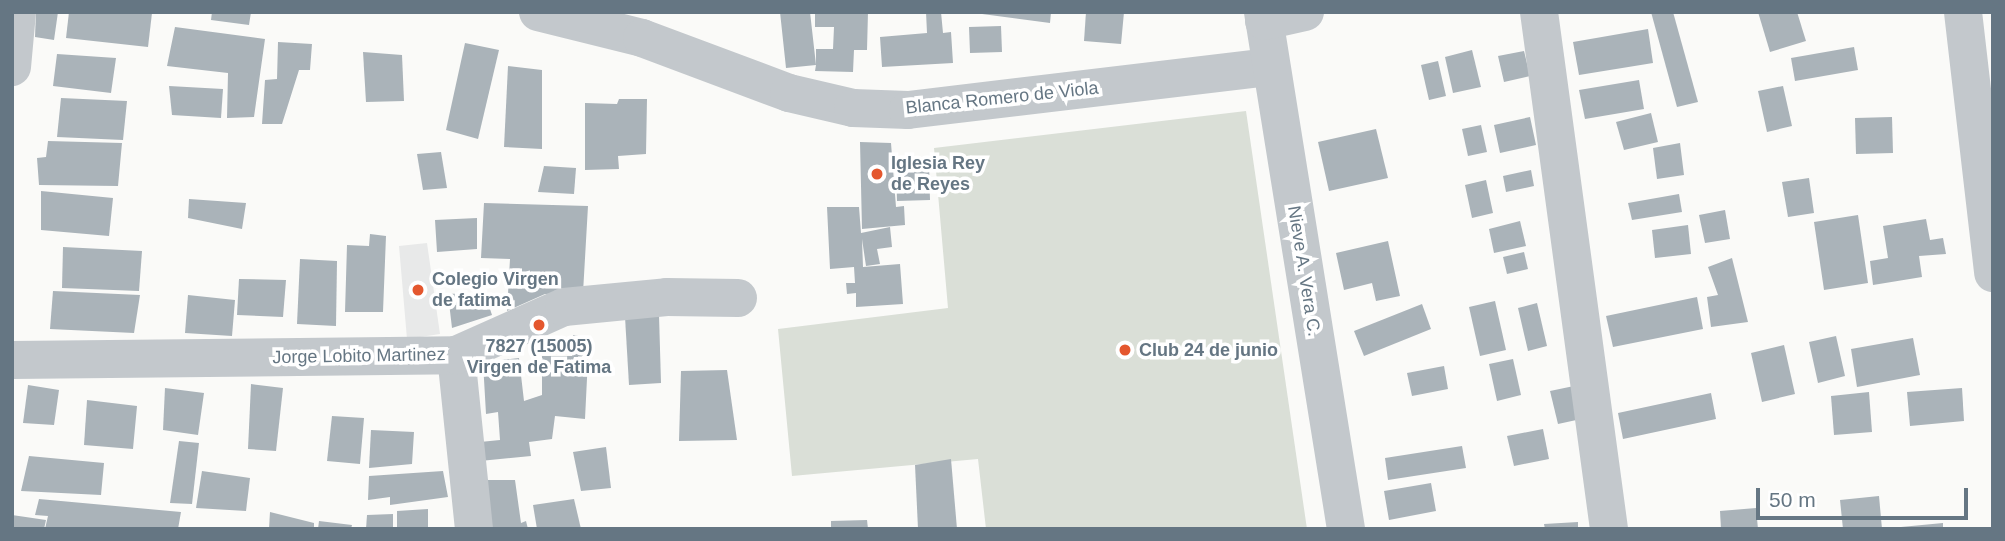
<!DOCTYPE html>
<html>
<head>
<meta charset="utf-8">
<style>
	body { margin:0 }
	#map { position:relative; width:2005px; height:541px; overflow:hidden; background:#fafaf8; font-family:Arial,sans-serif }
	div>[style] { position:absolute }
	.built>* { inset:0; background:#e8e9e9 }
	.green>* { inset:0; background:#dadfd7 }
	.building>* { inset:0; background:#aab3b9 }
	.minor>* { height:38px; margin:-19px; padding:0 19px; transform-origin:19px; border-radius:19px; background:#c3c8cc }
	.dots>* { width:19px; height:19px; translate:-50% -50%; box-sizing:border-box; border:4px solid #fff; border-radius:50% }
	span { translate:-50% -50%; white-space:nowrap; text-align:center; line-height:1.15; -webkit-text-stroke:7px #fff; paint-order:stroke }
	.street-label { font-size:18px; color:#657683 }
	.poi-label { font-size:18px; color:#657683; font-weight:700 }
	.left { translate:0 -50%; text-align:left }
	.frame { position:absolute; inset:0; border:14px solid #657683; pointer-events:none }
	.scale { position:absolute; left:1756px; top:488px; width:212px; height:32px; box-sizing:border-box; border:4px solid #657683; border-top:0; padding-left:9px; font-size:21px; line-height:24px; white-space:nowrap; color:#657683; -webkit-text-stroke:5px #fff; paint-order:stroke }
</style>
</head>
<body>
<div id="map">
	<div class="built">
		<i style="clip-path:polygon(427px 243px,440px 334px,407px 339px,399px 246px)"></i>
	</div>
	<div class="green">
		<i style="clip-path:polygon(1246px 111px,1307px 529px,986px 529px,978px 459px,792px 476px,778px 329px,948px 308px,934px 148px)"></i>
	</div>
	<div class="building">
		<i style="clip-path:polygon(36px 12px,58px 12px,54px 40px,35px 37px)"></i>
		<i style="clip-path:polygon(69px 12px,152px 13px,148px 47px,66px 38px)"></i>
		<i style="clip-path:polygon(212px 12px,251px 12px,249px 25px,211px 20px)"></i>
		<i style="clip-path:polygon(780px 12px,810px 12px,816px 65px,816px 49px,833px 49px,834px 27px,815px 27px,815px 12px,868px 12px,867px 50px,854px 50px,853px 72px,815px 71px,816px 65px,786px 68px)"></i>
		<i style="clip-path:polygon(926px 12px,941px 12px,943px 33px,951px 32px,953px 63px,882px 67px,880px 37px,927px 33px)"></i>
		<i style="clip-path:polygon(967px 12px,1051px 12px,1050px 23px)"></i>
		<i style="clip-path:polygon(1086px 12px,1124px 12px,1121px 44px,1084px 41px)"></i>
		<i style="clip-path:polygon(1651px 12px,1673px 12px,1698px 102px,1677px 107px)"></i>
		<i style="clip-path:polygon(1758px 12px,1797px 12px,1806px 41px,1770px 52px)"></i>
		<i style="clip-path:polygon(1001px 26px,1002px 52px,970px 53px,969px 27px)"></i>
		<i style="clip-path:polygon(175px 27px,265px 39px,254px 117px,227px 118px,228px 73px,167px 66px)"></i>
		<i style="clip-path:polygon(1648px 29px,1653px 63px,1579px 75px,1573px 42px)"></i>
		<i style="clip-path:polygon(278px 42px,312px 44px,310px 70px,299px 70px,282px 124px,262px 124px,265px 80px,277px 79px)"></i>
		<i style="clip-path:polygon(465px 43px,499px 50px,478px 139px,446px 130px)"></i>
		<i style="clip-path:polygon(1854px 47px,1858px 70px,1795px 81px,1791px 58px)"></i>
		<i style="clip-path:polygon(1472px 50px,1481px 87px,1453px 93px,1445px 57px)"></i>
		<i style="clip-path:polygon(1524px 51px,1530px 76px,1504px 82px,1498px 56px)"></i>
		<i style="clip-path:polygon(363px 52px,402px 55px,404px 101px,366px 102px)"></i>
		<i style="clip-path:polygon(57px 54px,116px 58px,111px 93px,53px 86px)"></i>
		<i style="clip-path:polygon(1438px 61px,1446px 96px,1429px 100px,1421px 65px)"></i>
		<i style="clip-path:polygon(508px 66px,542px 70px,542px 149px,504px 147px)"></i>
		<i style="clip-path:polygon(1639px 80px,1644px 109px,1585px 119px,1579px 90px)"></i>
		<i style="clip-path:polygon(169px 86px,223px 89px,221px 118px,172px 115px)"></i>
		<i style="clip-path:polygon(1783px 86px,1792px 126px,1767px 132px,1758px 91px)"></i>
		<i style="clip-path:polygon(61px 98px,127px 101px,123px 140px,57px 137px)"></i>
		<i style="clip-path:polygon(619px 99px,647px 99px,646px 154px,618px 156px,619px 169px,585px 170px,585px 103px,617px 104px)"></i>
		<i style="clip-path:polygon(1651px 113px,1658px 142px,1624px 150px,1616px 122px)"></i>
		<i style="clip-path:polygon(1530px 117px,1536px 145px,1500px 153px,1494px 125px)"></i>
		<i style="clip-path:polygon(1892px 117px,1893px 153px,1856px 154px,1855px 118px)"></i>
		<i style="clip-path:polygon(1481px 125px,1487px 152px,1468px 156px,1462px 129px)"></i>
		<i style="clip-path:polygon(1376px 129px,1388px 178px,1329px 191px,1318px 142px)"></i>
		<i style="clip-path:polygon(48px 141px,122px 143px,118px 186px,39px 185px,37px 158px,46px 157px)"></i>
		<i style="clip-path:polygon(860px 142px,891px 143px,896px 207px,904px 206px,905px 225px,862px 229px)"></i>
		<i style="clip-path:polygon(1680px 143px,1684px 175px,1657px 179px,1653px 148px)"></i>
		<i style="clip-path:polygon(441px 152px,447px 188px,423px 190px,417px 154px)"></i>
		<i style="clip-path:polygon(929px 163px,930px 200px,897px 201px,896px 164px)"></i>
		<i style="clip-path:polygon(544px 166px,576px 168px,574px 194px,538px 192px)"></i>
		<i style="clip-path:polygon(1531px 170px,1534px 186px,1506px 192px,1503px 176px)"></i>
		<i style="clip-path:polygon(1809px 178px,1814px 213px,1788px 217px,1782px 182px)"></i>
		<i style="clip-path:polygon(1486px 180px,1493px 213px,1472px 218px,1465px 185px)"></i>
		<i style="clip-path:polygon(41px 191px,113px 198px,109px 236px,41px 230px)"></i>
		<i style="clip-path:polygon(1679px 194px,1682px 212px,1632px 220px,1628px 203px)"></i>
		<i style="clip-path:polygon(189px 199px,246px 203px,242px 229px,188px 218px)"></i>
		<i style="clip-path:polygon(484px 203px,588px 206px,583px 293px,545px 294px,507px 311px,510px 259px,481px 258px)"></i>
		<i style="clip-path:polygon(827px 207px,859px 207px,861px 233px,890px 227px,892px 247px,877px 249px,880px 264px,866px 266px,862px 239px,863px 267px,900px 264px,903px 304px,856px 307px,856px 293px,847px 294px,846px 283px,855px 283px,854px 267px,830px 269px)"></i>
		<i style="clip-path:polygon(1725px 210px,1730px 239px,1705px 243px,1699px 215px)"></i>
		<i style="clip-path:polygon(1858px 215px,1868px 283px,1824px 290px,1814px 222px)"></i>
		<i style="clip-path:polygon(477px 218px,477px 249px,437px 252px,435px 220px)"></i>
		<i style="clip-path:polygon(1926px 219px,1930px 240px,1943px 238px,1946px 254px,1919px 256px,1922px 277px,1873px 285px,1870px 261px,1888px 258px,1883px 226px)"></i>
		<i style="clip-path:polygon(1520px 221px,1526px 246px,1494px 253px,1489px 229px)"></i>
		<i style="clip-path:polygon(1688px 225px,1691px 254px,1655px 258px,1652px 230px)"></i>
		<i style="clip-path:polygon(370px 234px,386px 236px,383px 312px,345px 312px,347px 245px,369px 246px)"></i>
		<i style="clip-path:polygon(1388px 241px,1400px 296px,1376px 301px,1372px 283px,1344px 290px,1336px 253px)"></i>
		<i style="clip-path:polygon(63px 247px,142px 251px,139px 291px,62px 288px)"></i>
		<i style="clip-path:polygon(1524px 252px,1528px 269px,1507px 274px,1503px 257px)"></i>
		<i style="clip-path:polygon(1732px 258px,1748px 322px,1711px 327px,1707px 297px,1718px 295px,1708px 267px)"></i>
		<i style="clip-path:polygon(300px 259px,337px 261px,336px 326px,297px 324px)"></i>
		<i style="clip-path:polygon(239px 279px,286px 280px,283px 317px,237px 315px)"></i>
		<i style="clip-path:polygon(53px 291px,140px 295px,134px 333px,50px 329px)"></i>
		<i style="clip-path:polygon(470px 293px,471px 297px,486px 297px,492px 315px,452px 328px,448px 294px)"></i>
		<i style="clip-path:polygon(188px 295px,235px 300px,232px 336px,185px 333px)"></i>
		<i style="clip-path:polygon(1697px 297px,1703px 329px,1613px 347px,1606px 316px)"></i>
		<i style="clip-path:polygon(1495px 301px,1506px 350px,1480px 356px,1469px 307px)"></i>
		<i style="clip-path:polygon(1537px 303px,1547px 346px,1528px 351px,1518px 308px)"></i>
		<i style="clip-path:polygon(1422px 304px,1431px 329px,1364px 356px,1354px 331px)"></i>
		<i style="clip-path:polygon(659px 315px,661px 383px,629px 385px,625px 317px)"></i>
		<i style="clip-path:polygon(573px 335px,589px 338px,585px 419px,555px 416px,552px 439px,529px 442px,531px 456px,480px 461px,480px 442px,500px 440px,498px 412px,486px 414px,483px 362px,519px 358px,524px 401px,542px 395px,542px 356px,572px 356px)"></i>
		<i style="clip-path:polygon(1836px 336px,1845px 376px,1818px 383px,1809px 342px)"></i>
		<i style="clip-path:polygon(1913px 338px,1920px 375px,1857px 387px,1851px 349px)"></i>
		<i style="clip-path:polygon(1784px 345px,1795px 394px,1762px 402px,1751px 353px)"></i>
		<i style="clip-path:polygon(1513px 359px,1521px 395px,1497px 401px,1489px 364px)"></i>
		<i style="clip-path:polygon(1444px 366px,1448px 389px,1412px 396px,1407px 373px)"></i>
		<i style="clip-path:polygon(727px 370px,737px 440px,679px 441px,681px 371px)"></i>
		<i style="clip-path:polygon(251px 384px,283px 388px,276px 451px,248px 449px)"></i>
		<i style="clip-path:polygon(28px 385px,59px 390px,54px 425px,23px 423px)"></i>
		<i style="clip-path:polygon(1574px 386px,1581px 419px,1558px 424px,1550px 391px)"></i>
		<i style="clip-path:polygon(165px 388px,204px 393px,198px 435px,163px 430px)"></i>
		<i style="clip-path:polygon(1962px 388px,1964px 421px,1910px 426px,1907px 392px)"></i>
		<i style="clip-path:polygon(1869px 392px,1872px 432px,1834px 435px,1831px 396px)"></i>
		<i style="clip-path:polygon(1711px 393px,1716px 419px,1623px 439px,1618px 413px)"></i>
		<i style="clip-path:polygon(87px 400px,137px 406px,133px 449px,84px 445px)"></i>
		<i style="clip-path:polygon(332px 416px,364px 418px,360px 464px,327px 461px)"></i>
		<i style="clip-path:polygon(1543px 429px,1549px 459px,1514px 466px,1507px 436px)"></i>
		<i style="clip-path:polygon(371px 430px,414px 432px,412px 464px,369px 468px)"></i>
		<i style="clip-path:polygon(179px 441px,199px 443px,192px 504px,170px 503px)"></i>
		<i style="clip-path:polygon(1462px 446px,1466px 468px,1388px 480px,1385px 458px)"></i>
		<i style="clip-path:polygon(606px 447px,611px 488px,581px 491px,573px 452px)"></i>
		<i style="clip-path:polygon(29px 456px,104px 463px,101px 495px,21px 491px)"></i>
		<i style="clip-path:polygon(951px 459px,957px 529px,918px 529px,915px 465px)"></i>
		<i style="clip-path:polygon(202px 471px,250px 478px,246px 511px,196px 508px)"></i>
		<i style="clip-path:polygon(443px 471px,448px 497px,390px 505px,390px 497px,368px 500px,369px 476px)"></i>
		<i style="clip-path:polygon(475px 480px,515px 480px,521px 523px,526px 521px,528px 529px,480px 529px)"></i>
		<i style="clip-path:polygon(1431px 483px,1436px 511px,1389px 520px,1384px 491px)"></i>
		<i style="clip-path:polygon(1879px 496px,1882px 529px,1843px 529px,1840px 500px)"></i>
		<i style="clip-path:polygon(39px 499px,181px 512px,178px 529px,45px 529px,48px 516px,35px 515px)"></i>
		<i style="clip-path:polygon(574px 499px,581px 529px,537px 529px,533px 505px)"></i>
		<i style="clip-path:polygon(1756px 508px,1758px 529px,1721px 529px,1720px 511px)"></i>
		<i style="clip-path:polygon(428px 509px,428px 529px,397px 529px,397px 511px)"></i>
		<i style="clip-path:polygon(270px 512px,314px 523px,314px 529px,269px 529px)"></i>
		<i style="clip-path:polygon(393px 514px,393px 529px,366px 529px,367px 515px)"></i>
		<i style="clip-path:polygon(12px 515px,46px 520px,44px 529px,12px 529px)"></i>
		<i style="clip-path:polygon(867px 520px,868px 529px,831px 529px,831px 521px)"></i>
		<i style="clip-path:polygon(319px 521px,352px 525px,351px 529px,318px 529px)"></i>
		<i style="clip-path:polygon(1578px 522px,1578px 529px,1545px 529px,1544px 524px)"></i>
		<i style="clip-path:polygon(1943px 523px,1943px 529px,1901px 529px,1901px 527px)"></i>
	</div>
	<div class="minor">
		<i style="left:538px;top:12px;width:107px;rotate:14deg"></i>
		<i style="left:642px;top:38px;width:157px;rotate:20.5deg"></i>
		<i style="left:789px;top:93px;width:66px;rotate:13.2deg"></i>
		<i style="left:853px;top:108px;width:55px;rotate:2.1deg"></i>
		<i style="left:908px;top:110px;width:365px;rotate:-6.8deg"></i>
		<i style="left:1263px;top:12px;width:524px;rotate:80.88deg"></i>
		<i style="left:1539px;top:12px;width:522px;rotate:82.29deg"></i>
		<i style="left:1963px;top:12px;width:263px;rotate:83.4deg"></i>
		<i style="left:1264px;top:21px;width:42px;rotate:-12.4deg"></i>
		<i style="left:12px;top:67px;width:55px;rotate:-84.8deg"></i>
		<i style="left:456px;top:355px;width:175px;rotate:84.1deg"></i>
		<i style="left:12px;top:360px;width:444px;rotate:-0.6deg"></i>
		<i style="left:456px;top:355px;width:118px;rotate:-24deg"></i>
		<i style="left:564px;top:307px;width:103px;rotate:-5.5deg"></i>
		<i style="left:667px;top:297px;width:71px;rotate:0.8deg"></i>
	</div>
	<div class="dots">
		<i style="left:877px;top:174px;background:#e4572e"></i>
		<i style="left:418px;top:290px;background:#e4572e"></i>
		<i style="left:539px;top:325px;background:#e4572e"></i>
		<i style="left:1125px;top:350px;background:#e4572e"></i>
	</div>
	<div class="street-label">
		<span style="left:1002px;top:98px;rotate:-6deg">Blanca Romero de Viola</span>
		<span style="left:1304px;top:271px;rotate:81deg">Nieve A. Vera C.</span>
		<span style="left:359px;top:356px;rotate:-1deg">Jorge Lobito Martinez</span>
	</div>
	<div class="poi-label">
		<span class="left" style="left:891px;top:174px">Iglesia Rey<br>de Reyes</span>
		<span class="left" style="left:432px;top:290px">Colegio Virgen<br>de fatima</span>
		<span style="left:539px;top:357px">7827 (15005)<br>Virgen de Fatima</span>
		<span class="left" style="left:1139px;top:350px">Club 24 de junio</span>
	</div>
	<div class="frame"></div>
	<div class="scale">50 m</div>
</div>
</body>
</html>
